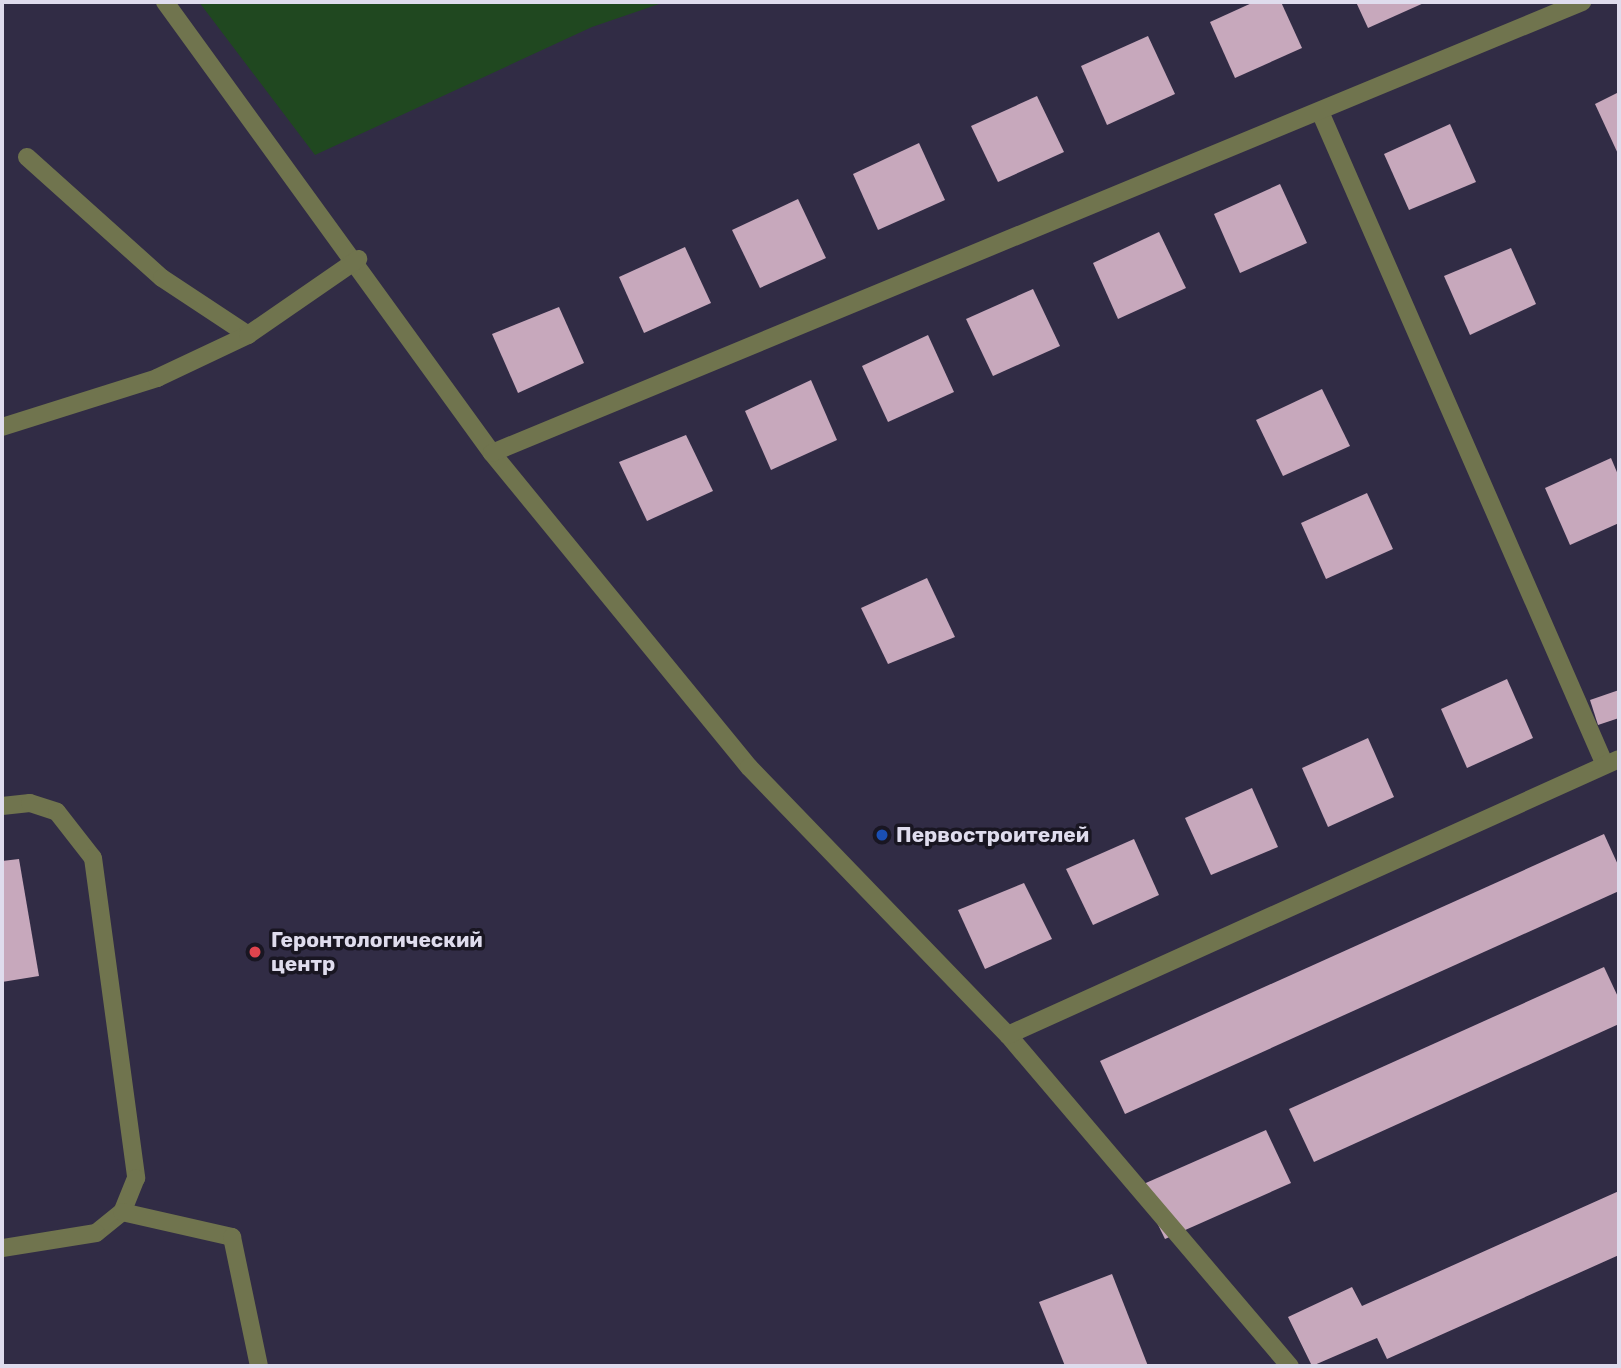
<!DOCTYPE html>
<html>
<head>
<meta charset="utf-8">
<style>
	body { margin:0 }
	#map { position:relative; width:1621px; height:1368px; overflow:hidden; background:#312c45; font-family:Rubik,sans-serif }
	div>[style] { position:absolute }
	.green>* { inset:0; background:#204820 }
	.building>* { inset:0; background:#c7a8bc }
	.minor>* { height:18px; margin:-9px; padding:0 9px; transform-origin:9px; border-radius:9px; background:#70744e }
	.dots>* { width:19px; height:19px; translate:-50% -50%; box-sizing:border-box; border:4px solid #191622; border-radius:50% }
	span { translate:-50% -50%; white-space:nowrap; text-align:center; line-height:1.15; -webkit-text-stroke:7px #191622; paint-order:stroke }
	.poi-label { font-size:21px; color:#dfdced; font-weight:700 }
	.left { translate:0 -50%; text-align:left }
	.frame { position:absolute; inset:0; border:4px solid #dfdced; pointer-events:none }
</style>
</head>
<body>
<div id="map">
	<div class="green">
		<i style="clip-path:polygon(199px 2px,665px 2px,592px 27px,315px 155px)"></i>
	</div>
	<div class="building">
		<i style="clip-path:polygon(1254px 2px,1281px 2px,1302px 48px,1235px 78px,1210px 22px)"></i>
		<i style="clip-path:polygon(1356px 2px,1426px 2px,1368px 28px)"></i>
		<i style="clip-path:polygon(1148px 36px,1175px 94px,1107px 125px,1081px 66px)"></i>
		<i style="clip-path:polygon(1619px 92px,1619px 156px,1595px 104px)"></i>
		<i style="clip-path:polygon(1037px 96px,1064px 152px,998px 182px,971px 126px)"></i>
		<i style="clip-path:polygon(1450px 124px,1476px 182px,1409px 210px,1384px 154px)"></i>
		<i style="clip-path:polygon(919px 143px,945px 200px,878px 230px,853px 174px)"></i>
		<i style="clip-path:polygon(1280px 184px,1307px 243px,1240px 273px,1214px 214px)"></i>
		<i style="clip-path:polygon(798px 199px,826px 258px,760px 288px,732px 230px)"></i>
		<i style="clip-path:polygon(1159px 232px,1186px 288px,1118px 319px,1093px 263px)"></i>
		<i style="clip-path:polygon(685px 247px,711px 303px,644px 333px,619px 277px)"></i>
		<i style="clip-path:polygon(1511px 248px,1536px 304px,1470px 335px,1444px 276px)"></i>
		<i style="clip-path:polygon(1033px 289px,1060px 346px,993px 376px,966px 319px)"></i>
		<i style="clip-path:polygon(559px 307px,584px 363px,518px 393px,492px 334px)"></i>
		<i style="clip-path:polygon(928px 335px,954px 392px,888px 422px,862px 366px)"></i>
		<i style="clip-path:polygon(811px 380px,837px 440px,771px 470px,745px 411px)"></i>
		<i style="clip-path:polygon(1322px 389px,1350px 446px,1283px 476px,1256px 420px)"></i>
		<i style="clip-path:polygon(686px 435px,713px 491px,647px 521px,619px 462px)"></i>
		<i style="clip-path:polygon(1611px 458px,1619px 477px,1619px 523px,1570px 545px,1545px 488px)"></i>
		<i style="clip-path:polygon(1367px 493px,1393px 549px,1326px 579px,1301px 523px)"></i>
		<i style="clip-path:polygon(927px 578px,955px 637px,888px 664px,861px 608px)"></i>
		<i style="clip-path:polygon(1507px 679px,1533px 738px,1467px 768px,1441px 709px)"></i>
		<i style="clip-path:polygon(1619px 690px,1619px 718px,1598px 725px,1590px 700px)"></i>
		<i style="clip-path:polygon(1368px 738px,1394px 797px,1328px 827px,1302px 768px)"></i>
		<i style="clip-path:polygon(1252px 788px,1278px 847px,1211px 875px,1185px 818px)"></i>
		<i style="clip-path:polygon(1604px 834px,1619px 867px,1619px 891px,1125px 1114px,1100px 1061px)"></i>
		<i style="clip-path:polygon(1134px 839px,1159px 895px,1093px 925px,1066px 869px)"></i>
		<i style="clip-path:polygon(19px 859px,39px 976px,2px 982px,2px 861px)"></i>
		<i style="clip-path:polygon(1024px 883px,1052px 939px,985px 969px,958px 910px)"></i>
		<i style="clip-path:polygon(1604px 967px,1619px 999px,1619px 1024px,1314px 1162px,1289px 1109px)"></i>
		<i style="clip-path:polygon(1266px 1130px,1291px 1183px,1165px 1239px,1139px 1186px)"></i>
		<i style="clip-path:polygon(1619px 1191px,1619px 1255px,1387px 1359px,1377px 1338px,1312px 1366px,1288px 1317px,1352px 1287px,1362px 1306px)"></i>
		<i style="clip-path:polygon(1112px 1274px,1148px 1366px,1065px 1366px,1039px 1302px)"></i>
	</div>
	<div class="minor">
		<i style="left:165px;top:2px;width:557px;rotate:54.06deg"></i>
		<i style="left:492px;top:453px;width:406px;rotate:50.7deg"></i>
		<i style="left:749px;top:767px;width:373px;rotate:46deg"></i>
		<i style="left:1008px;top:1035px;width:435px;rotate:49.6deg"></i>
		<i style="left:1321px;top:114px;width:710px;rotate:66.43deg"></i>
		<i style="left:27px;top:157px;width:181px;rotate:41.9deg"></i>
		<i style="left:162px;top:278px;width:103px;rotate:33.5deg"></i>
		<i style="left:2px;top:427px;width:163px;rotate:-17.5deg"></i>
		<i style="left:157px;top:378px;width:101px;rotate:-25.3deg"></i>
		<i style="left:248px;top:335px;width:134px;rotate:-34.6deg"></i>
		<i style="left:492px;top:453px;width:1180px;rotate:-22.48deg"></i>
		<i style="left:2px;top:806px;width:28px;rotate:-6deg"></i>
		<i style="left:30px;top:803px;width:28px;rotate:18deg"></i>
		<i style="left:57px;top:812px;width:58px;rotate:52deg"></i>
		<i style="left:93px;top:858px;width:323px;rotate:82.3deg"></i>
		<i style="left:136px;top:1178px;width:37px;rotate:112deg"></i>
		<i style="left:122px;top:1212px;width:33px;rotate:141deg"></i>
		<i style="left:96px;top:1233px;width:95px;rotate:170.9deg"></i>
		<i style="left:1008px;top:1035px;width:670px;rotate:-24.31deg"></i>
		<i style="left:122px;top:1212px;width:113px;rotate:12.8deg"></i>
		<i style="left:232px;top:1237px;width:132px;rotate:78.2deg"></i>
	</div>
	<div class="dots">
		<i style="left:882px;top:835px;background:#1a4fb4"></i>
		<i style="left:255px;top:952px;background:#e0444e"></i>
	</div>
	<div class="poi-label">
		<span class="left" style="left:896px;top:835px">Первостроителей</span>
		<span class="left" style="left:271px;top:952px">Геронтологический<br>центр</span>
	</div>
	<div class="frame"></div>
</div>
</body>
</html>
